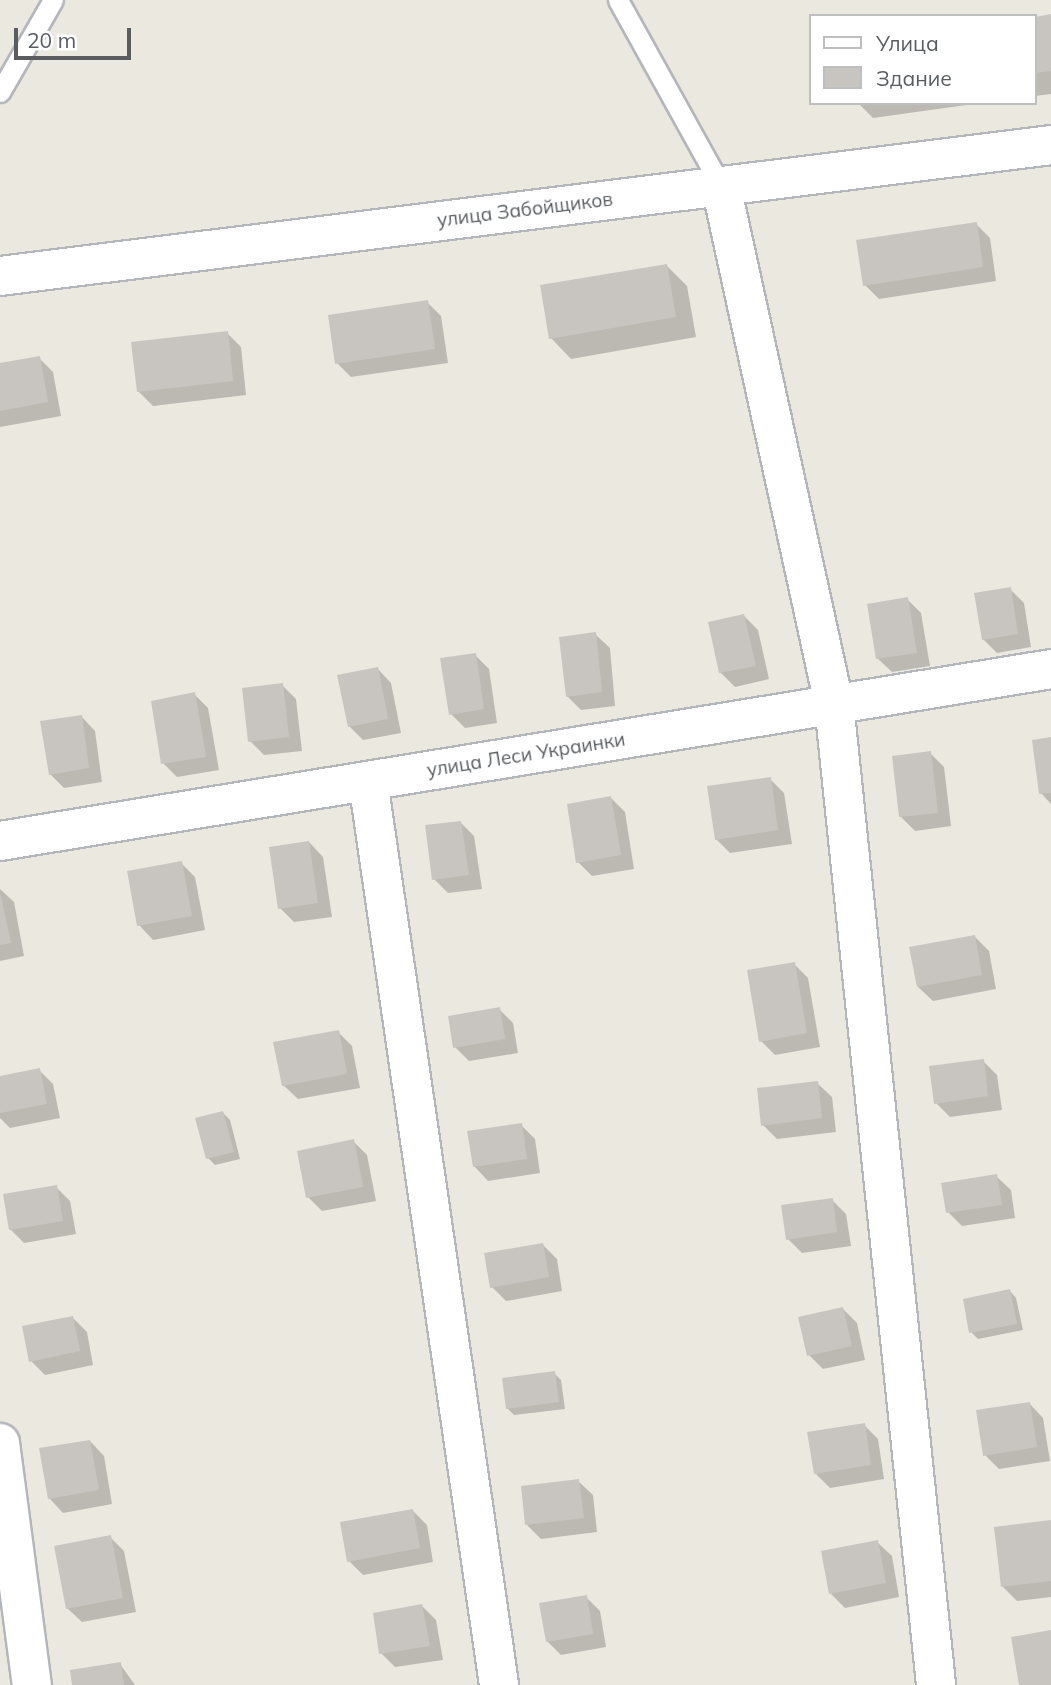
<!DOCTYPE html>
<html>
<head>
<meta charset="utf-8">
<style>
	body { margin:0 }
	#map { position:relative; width:1051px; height:1685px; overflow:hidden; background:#ebe8e0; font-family:Mulish,sans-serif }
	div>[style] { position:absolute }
	.shadow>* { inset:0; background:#0003 }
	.building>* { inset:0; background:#c8c5c0 }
	.roads { filter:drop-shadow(2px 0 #b3b6ba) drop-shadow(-2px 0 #b3b6ba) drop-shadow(0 2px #b3b6ba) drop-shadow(0 -2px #b3b6ba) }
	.service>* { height:19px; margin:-9.5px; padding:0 9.5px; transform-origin:9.5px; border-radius:9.5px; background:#fff }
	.minor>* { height:38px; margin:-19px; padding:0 19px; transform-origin:19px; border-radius:19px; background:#fff }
	.secondary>* { height:38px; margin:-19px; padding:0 19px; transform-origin:19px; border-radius:19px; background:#fff }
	span { translate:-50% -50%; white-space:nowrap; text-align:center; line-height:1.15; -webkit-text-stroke:5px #fff; paint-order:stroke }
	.street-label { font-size:19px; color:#595d60 }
	.legend { position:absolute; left:809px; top:14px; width:228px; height:91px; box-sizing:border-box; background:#fff; border:2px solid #bdbebf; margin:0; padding:9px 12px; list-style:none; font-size:21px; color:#595d60 }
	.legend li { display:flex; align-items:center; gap:14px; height:35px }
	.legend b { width:35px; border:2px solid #bdbebf }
	.scale { position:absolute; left:14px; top:28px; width:117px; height:32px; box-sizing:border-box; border:4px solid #595d60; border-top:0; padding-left:9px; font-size:21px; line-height:24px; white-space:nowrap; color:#595d60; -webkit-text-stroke:5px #fff; paint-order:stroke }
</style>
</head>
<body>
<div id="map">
	<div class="shadow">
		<i style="clip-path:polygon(1051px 16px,1051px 94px,1035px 96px,1035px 18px)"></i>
		<i style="clip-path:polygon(858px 103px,981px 103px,873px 118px)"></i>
		<i style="clip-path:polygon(976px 224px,990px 238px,996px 281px,879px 299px,865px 285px)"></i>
		<i style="clip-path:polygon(666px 265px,687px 286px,696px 337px,571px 359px,551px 338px)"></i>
		<i style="clip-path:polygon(427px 302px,441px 316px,448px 363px,351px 377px,337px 363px)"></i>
		<i style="clip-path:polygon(227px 333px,241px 347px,246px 395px,153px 406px,138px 391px)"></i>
		<i style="clip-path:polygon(39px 358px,53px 372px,61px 416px,0 427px,0 365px)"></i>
		<i style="clip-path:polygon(1010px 589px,1024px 603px,1031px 647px,997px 653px,983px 639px)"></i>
		<i style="clip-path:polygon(907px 599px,921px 613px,930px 666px,892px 672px,877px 658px)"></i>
		<i style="clip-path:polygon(744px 616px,758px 630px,769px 679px,735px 687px,720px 672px)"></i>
		<i style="clip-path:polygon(595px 634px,610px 648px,615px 706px,581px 710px,567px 696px)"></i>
		<i style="clip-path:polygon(475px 655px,489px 669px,497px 723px,465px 728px,451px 714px)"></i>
		<i style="clip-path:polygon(377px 668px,391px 683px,401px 733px,363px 740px,349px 726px)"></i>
		<i style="clip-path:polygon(282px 685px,296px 699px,302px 751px,264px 755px,250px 741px)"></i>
		<i style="clip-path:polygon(194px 694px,208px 708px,219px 770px,177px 777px,163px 763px)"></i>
		<i style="clip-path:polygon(81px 716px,95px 731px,102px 782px,64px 788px,50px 774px)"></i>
		<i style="clip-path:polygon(1051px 739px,1051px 804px,1041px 793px)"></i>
		<i style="clip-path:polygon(930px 753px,944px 767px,951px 826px,915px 831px,900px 816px)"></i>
		<i style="clip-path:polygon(770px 779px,784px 793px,792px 844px,730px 853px,716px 839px)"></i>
		<i style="clip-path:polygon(611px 798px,625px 812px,634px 869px,592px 876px,578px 862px)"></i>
		<i style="clip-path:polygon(460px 822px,474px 836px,482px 889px,448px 893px,434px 879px)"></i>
		<i style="clip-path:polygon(309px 842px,323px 857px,332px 917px,294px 922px,280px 908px)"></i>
		<i style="clip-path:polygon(181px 863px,195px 877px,205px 930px,153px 940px,139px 925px)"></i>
		<i style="clip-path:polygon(0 889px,14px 902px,24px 956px,0 961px)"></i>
		<i style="clip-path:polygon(975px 937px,989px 951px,996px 989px,933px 1001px,918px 987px)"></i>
		<i style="clip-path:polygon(794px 964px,808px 978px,820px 1047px,775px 1055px,761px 1041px)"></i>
		<i style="clip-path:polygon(499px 1009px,513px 1023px,518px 1053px,469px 1061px,455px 1047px)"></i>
		<i style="clip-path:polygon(338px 1032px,352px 1046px,360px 1088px,298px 1099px,283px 1085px)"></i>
		<i style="clip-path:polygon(983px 1061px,997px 1075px,1002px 1110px,950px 1117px,936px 1103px)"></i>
		<i style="clip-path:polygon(39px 1070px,53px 1084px,60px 1118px,10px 1128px,0 1118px,0 1078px)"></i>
		<i style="clip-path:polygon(817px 1083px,832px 1097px,836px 1132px,777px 1139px,763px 1125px)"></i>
		<i style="clip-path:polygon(223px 1113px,230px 1120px,240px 1159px,215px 1165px,208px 1158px)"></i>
		<i style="clip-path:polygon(521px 1125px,535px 1139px,540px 1173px,488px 1181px,474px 1166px)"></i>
		<i style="clip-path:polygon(353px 1141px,367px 1155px,376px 1201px,322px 1211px,308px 1197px)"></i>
		<i style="clip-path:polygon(996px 1176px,1011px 1190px,1015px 1218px,962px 1226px,948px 1212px)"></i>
		<i style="clip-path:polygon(56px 1187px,70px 1201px,76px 1234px,24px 1243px,10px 1229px)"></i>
		<i style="clip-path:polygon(832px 1200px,846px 1214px,851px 1246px,802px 1253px,788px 1239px)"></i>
		<i style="clip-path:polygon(543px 1245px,557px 1259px,562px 1291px,506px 1301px,492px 1287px)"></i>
		<i style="clip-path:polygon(1010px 1291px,1016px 1298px,1023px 1330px,978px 1339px,971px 1332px)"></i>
		<i style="clip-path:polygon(843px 1309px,857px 1323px,865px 1360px,823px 1369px,809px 1355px)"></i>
		<i style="clip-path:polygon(73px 1318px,87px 1332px,93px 1365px,45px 1375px,31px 1361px)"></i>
		<i style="clip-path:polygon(554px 1373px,561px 1380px,565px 1409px,514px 1415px,507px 1408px)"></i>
		<i style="clip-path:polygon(1029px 1403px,1043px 1418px,1050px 1461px,999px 1469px,985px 1455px)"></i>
		<i style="clip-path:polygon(864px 1425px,878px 1439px,884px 1479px,830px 1488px,816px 1474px)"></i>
		<i style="clip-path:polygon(90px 1441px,104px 1456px,112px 1504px,63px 1513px,49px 1498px)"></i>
		<i style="clip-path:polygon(578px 1481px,593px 1495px,597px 1532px,541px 1539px,527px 1525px)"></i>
		<i style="clip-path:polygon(413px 1511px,427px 1525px,433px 1562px,363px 1575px,349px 1561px)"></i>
		<i style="clip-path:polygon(1051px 1522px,1051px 1597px,1017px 1601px,1003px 1587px)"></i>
		<i style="clip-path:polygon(110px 1537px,124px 1551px,136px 1612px,82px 1622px,67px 1608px)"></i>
		<i style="clip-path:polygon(877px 1542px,892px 1556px,899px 1597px,845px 1608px,831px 1594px)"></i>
		<i style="clip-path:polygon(586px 1597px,600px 1611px,606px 1647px,561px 1655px,547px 1641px)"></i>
		<i style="clip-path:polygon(422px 1606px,436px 1620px,443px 1660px,395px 1667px,381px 1653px)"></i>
		<i style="clip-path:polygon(120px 1664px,135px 1685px,74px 1685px)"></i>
	</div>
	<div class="building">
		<i style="clip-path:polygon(1051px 14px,1051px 71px,1035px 73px,1035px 17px)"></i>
		<i style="clip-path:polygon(977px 222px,983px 267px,863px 286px,856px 240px)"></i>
		<i style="clip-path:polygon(667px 264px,676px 317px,549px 339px,540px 285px)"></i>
		<i style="clip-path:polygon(428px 300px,435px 349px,335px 364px,328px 315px)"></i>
		<i style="clip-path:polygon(228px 331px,233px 381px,137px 392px,131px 342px)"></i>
		<i style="clip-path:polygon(40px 356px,48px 402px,0 411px,0 363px)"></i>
		<i style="clip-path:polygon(1011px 587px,1018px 634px,982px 640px,974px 593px)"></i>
		<i style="clip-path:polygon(908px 597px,917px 653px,876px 659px,867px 604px)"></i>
		<i style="clip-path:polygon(744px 614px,756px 666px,719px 673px,708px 622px)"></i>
		<i style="clip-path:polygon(596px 632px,602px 692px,566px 697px,559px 637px)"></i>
		<i style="clip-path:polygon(476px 653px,484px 709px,449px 715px,440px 658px)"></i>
		<i style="clip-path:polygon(378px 667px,388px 719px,348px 727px,337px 675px)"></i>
		<i style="clip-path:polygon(283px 683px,289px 737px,248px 742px,242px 688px)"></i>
		<i style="clip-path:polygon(195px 692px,206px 757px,161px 764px,151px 701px)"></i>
		<i style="clip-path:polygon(82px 715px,89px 768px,49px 775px,40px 721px)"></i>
		<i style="clip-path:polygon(1051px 737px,1051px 793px,1039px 794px,1032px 740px)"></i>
		<i style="clip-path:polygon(931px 751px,938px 813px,899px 817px,892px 756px)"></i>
		<i style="clip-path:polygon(771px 777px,778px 830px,715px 840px,707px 786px)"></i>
		<i style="clip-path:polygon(611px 796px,621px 855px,576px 863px,567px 804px)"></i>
		<i style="clip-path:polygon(461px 821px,469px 875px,432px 880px,425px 825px)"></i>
		<i style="clip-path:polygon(309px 841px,318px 903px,278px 909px,269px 847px)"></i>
		<i style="clip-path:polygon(182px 861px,192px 916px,137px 926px,127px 871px)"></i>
		<i style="clip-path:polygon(0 892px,11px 943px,0 945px)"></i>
		<i style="clip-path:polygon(975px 935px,982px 975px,917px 987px,909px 947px)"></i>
		<i style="clip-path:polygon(795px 962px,807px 1033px,759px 1042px,747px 970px)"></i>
		<i style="clip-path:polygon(500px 1007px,505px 1039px,453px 1048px,448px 1016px)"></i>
		<i style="clip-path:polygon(339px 1030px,347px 1074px,282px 1086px,273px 1042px)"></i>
		<i style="clip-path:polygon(984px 1059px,988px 1096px,934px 1104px,929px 1066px)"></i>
		<i style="clip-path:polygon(40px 1068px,47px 1104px,0 1113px,0 1076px)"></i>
		<i style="clip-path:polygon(818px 1081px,822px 1118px,761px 1126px,757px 1088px)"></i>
		<i style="clip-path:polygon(223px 1111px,234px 1152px,206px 1159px,195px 1118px)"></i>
		<i style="clip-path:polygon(522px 1123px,527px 1159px,473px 1167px,467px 1131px)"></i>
		<i style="clip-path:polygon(354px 1139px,363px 1187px,306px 1198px,297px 1151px)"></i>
		<i style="clip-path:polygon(997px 1174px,1002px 1205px,946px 1213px,941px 1183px)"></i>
		<i style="clip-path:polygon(57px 1185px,63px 1221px,9px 1230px,3px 1194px)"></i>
		<i style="clip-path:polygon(833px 1198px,837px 1232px,786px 1240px,781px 1205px)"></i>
		<i style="clip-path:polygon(543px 1243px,549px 1277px,490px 1288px,484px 1253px)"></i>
		<i style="clip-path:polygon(1010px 1289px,1017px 1324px,969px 1333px,963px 1299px)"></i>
		<i style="clip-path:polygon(843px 1307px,852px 1346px,807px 1356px,798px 1317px)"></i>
		<i style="clip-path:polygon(73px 1316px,80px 1351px,29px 1362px,22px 1326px)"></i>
		<i style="clip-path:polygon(555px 1371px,559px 1402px,506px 1409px,502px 1378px)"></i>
		<i style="clip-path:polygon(1030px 1402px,1037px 1447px,983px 1456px,976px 1410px)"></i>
		<i style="clip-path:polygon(865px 1423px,871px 1465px,814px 1474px,807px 1432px)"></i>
		<i style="clip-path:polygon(90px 1440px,99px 1490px,48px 1499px,39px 1448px)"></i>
		<i style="clip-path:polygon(579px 1479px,584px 1518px,525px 1525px,521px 1486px)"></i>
		<i style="clip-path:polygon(413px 1509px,420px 1548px,347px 1562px,340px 1522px)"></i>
		<i style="clip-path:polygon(1051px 1520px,1051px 1581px,1001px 1587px,994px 1527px)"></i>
		<i style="clip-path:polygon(111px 1535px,123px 1598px,66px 1609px,54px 1546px)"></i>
		<i style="clip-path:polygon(878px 1540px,886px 1583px,829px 1594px,821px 1551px)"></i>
		<i style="clip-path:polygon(587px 1595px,593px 1634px,546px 1642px,539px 1603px)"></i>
		<i style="clip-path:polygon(422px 1604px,430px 1646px,379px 1654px,373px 1613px)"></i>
		<i style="clip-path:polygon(1051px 1630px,1051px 1685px,1019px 1685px,1011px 1637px)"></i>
		<i style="clip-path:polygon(121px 1662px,124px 1685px,72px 1685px,70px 1670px)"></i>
	</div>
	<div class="roads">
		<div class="service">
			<i style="left:618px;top:0;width:213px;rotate:61deg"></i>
			<i style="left:0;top:92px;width:106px;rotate:-60.1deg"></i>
		</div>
		<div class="minor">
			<i style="left:721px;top:186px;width:530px;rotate:77.69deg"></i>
			<i style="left:834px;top:704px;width:986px;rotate:84.06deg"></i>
			<i style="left:368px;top:781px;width:913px;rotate:81.75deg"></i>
			<i style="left:0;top:841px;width:1065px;rotate:-9.29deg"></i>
			<i style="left:0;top:1443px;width:244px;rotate:82.5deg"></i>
		</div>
		<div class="secondary">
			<i style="left:0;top:276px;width:1059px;rotate:-7.1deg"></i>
		</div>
	</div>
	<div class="street-label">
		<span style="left:525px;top:210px;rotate:-7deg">улица Забойщиков</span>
		<span style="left:526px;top:755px;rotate:-9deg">улица Леси Украинки</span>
	</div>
	<ul class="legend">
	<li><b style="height:9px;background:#fff"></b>Улица</li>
	<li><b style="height:19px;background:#c8c5c0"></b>Здание</li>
	</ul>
	<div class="scale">20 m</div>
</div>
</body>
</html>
